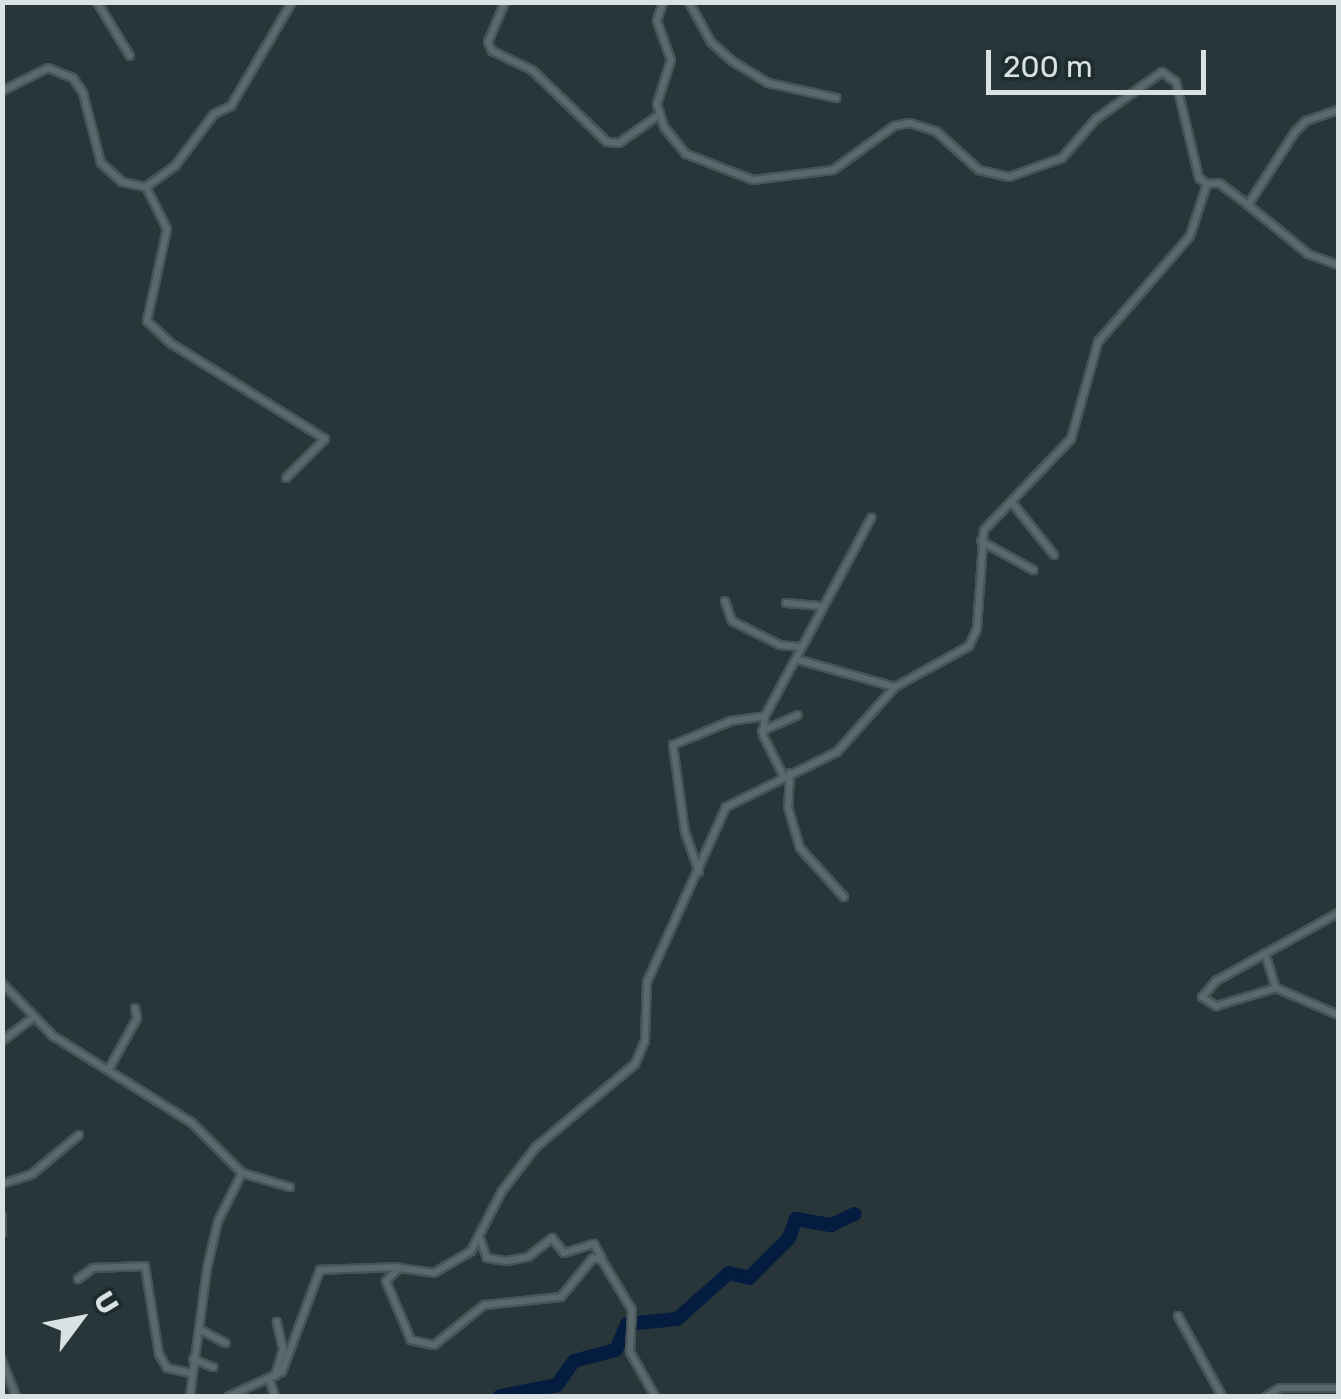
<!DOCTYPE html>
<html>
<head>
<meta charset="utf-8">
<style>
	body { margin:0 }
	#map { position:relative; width:1341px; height:1399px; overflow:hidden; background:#283639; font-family:Rubik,sans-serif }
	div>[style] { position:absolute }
	.river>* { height:14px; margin:-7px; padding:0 7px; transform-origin:7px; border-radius:7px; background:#041c3f }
	.roads { filter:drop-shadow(2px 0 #485457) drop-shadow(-2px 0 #485457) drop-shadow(0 2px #485457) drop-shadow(0 -2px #485457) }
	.minor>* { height:6px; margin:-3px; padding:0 3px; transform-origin:3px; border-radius:3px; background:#5a696d }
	span { translate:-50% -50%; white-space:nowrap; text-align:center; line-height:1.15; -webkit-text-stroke:10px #1e2c2f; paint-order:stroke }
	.frame { position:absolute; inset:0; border:5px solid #d8e1e3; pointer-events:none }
	.north { position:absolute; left:30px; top:1269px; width:100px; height:100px; -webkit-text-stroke:8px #1e2c2f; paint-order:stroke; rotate:58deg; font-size:28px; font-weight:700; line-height:40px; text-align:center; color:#d8e1e3 }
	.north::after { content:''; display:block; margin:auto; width:35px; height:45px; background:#d8e1e3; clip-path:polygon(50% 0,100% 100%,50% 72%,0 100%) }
	.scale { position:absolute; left:986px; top:50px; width:220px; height:45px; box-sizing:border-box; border:5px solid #d8e1e3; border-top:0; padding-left:12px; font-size:30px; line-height:35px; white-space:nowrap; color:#d8e1e3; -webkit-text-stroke:8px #1e2c2f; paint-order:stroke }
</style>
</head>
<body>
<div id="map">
	<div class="river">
		<i style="left:500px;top:1396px;width:58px;rotate:-10.9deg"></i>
		<i style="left:557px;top:1385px;width:29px;rotate:-55deg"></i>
		<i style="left:574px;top:1361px;width:43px;rotate:-14.7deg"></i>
		<i style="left:616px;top:1350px;width:28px;rotate:-67deg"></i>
		<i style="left:627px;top:1324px;width:50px;rotate:-5.7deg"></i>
		<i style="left:677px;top:1319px;width:69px;rotate:-41.5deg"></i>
		<i style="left:729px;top:1273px;width:21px;rotate:14deg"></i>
		<i style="left:749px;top:1278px;width:57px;rotate:-45deg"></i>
		<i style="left:789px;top:1238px;width:20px;rotate:-70deg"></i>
		<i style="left:796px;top:1219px;width:36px;rotate:10deg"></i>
		<i style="left:831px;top:1225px;width:26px;rotate:-25deg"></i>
	</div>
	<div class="roads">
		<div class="minor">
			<i style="left:97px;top:2px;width:63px;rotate:58.6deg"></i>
			<i style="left:505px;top:2px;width:43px;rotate:113deg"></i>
			<i style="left:488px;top:42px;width:10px;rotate:66deg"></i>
			<i style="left:492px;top:51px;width:44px;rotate:25.4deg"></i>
			<i style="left:532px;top:70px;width:104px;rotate:43.8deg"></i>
			<i style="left:607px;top:142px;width:12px;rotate:5deg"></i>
			<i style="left:619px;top:143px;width:49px;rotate:-35deg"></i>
			<i style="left:663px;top:2px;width:20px;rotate:108deg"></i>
			<i style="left:657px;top:21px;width:41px;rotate:70.3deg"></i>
			<i style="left:671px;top:60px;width:46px;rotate:107.7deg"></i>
			<i style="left:657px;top:104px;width:24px;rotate:73deg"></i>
			<i style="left:664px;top:127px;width:35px;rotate:51deg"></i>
			<i style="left:686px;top:154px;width:72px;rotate:21.2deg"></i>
			<i style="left:753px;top:180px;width:81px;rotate:-7.1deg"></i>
			<i style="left:833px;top:170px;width:75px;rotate:-35.8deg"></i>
			<i style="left:894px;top:126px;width:16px;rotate:-11deg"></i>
			<i style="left:910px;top:123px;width:28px;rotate:18deg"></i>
			<i style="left:937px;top:132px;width:57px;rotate:42.1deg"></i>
			<i style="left:979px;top:170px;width:31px;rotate:13deg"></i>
			<i style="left:1009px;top:177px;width:56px;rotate:-19.7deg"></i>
			<i style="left:1062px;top:158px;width:52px;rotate:-48.9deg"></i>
			<i style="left:1096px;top:119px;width:81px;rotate:-35.5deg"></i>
			<i style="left:1162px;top:72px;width:17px;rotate:36deg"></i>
			<i style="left:1176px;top:82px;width:99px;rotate:76.5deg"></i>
			<i style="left:1199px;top:178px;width:10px;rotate:37deg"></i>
			<i style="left:689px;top:2px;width:46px;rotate:61.2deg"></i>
			<i style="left:711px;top:42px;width:28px;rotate:42deg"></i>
			<i style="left:732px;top:61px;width:42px;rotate:31.4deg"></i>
			<i style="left:768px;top:83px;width:70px;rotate:12.4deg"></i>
			<i style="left:2px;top:91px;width:51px;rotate:-26.6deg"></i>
			<i style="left:48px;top:68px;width:27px;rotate:22deg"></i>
			<i style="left:73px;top:78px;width:18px;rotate:56deg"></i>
			<i style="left:83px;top:93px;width:72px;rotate:75.6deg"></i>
			<i style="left:101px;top:163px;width:28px;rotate:42deg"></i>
			<i style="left:122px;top:182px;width:25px;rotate:12deg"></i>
			<i style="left:146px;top:187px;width:36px;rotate:-36deg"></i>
			<i style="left:175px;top:166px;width:65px;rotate:-53.1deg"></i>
			<i style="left:214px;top:114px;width:19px;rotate:-25deg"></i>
			<i style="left:231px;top:106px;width:121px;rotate:-59.6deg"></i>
			<i style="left:146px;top:187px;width:47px;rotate:63.4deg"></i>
			<i style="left:167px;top:229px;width:94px;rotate:102.3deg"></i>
			<i style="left:147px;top:321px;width:34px;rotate:43deg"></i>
			<i style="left:172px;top:344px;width:180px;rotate:31.8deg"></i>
			<i style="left:325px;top:439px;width:55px;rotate:135deg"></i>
			<i style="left:1248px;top:205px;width:77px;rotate:39.2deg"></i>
			<i style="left:1308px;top:254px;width:32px;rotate:20deg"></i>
			<i style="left:1014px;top:505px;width:64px;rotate:51.3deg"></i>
			<i style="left:981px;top:541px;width:60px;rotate:29.1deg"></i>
			<i style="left:725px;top:601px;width:21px;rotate:71deg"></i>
			<i style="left:732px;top:621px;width:54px;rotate:26.6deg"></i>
			<i style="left:780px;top:645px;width:20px;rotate:6deg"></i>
			<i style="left:786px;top:603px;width:33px;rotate:5deg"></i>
			<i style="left:799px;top:660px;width:100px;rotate:15.7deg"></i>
			<i style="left:762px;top:731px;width:39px;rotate:-24deg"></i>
			<i style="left:790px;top:773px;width:34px;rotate:93deg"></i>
			<i style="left:788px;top:807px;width:43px;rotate:73.7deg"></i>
			<i style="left:800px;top:848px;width:66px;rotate:48.1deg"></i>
			<i style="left:783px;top:775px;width:45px;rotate:-116.6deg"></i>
			<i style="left:763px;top:735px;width:19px;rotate:-84deg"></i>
			<i style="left:765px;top:716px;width:225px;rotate:-61.8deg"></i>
			<i style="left:699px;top:872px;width:42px;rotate:-109.3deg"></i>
			<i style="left:685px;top:832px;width:88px;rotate:-97.9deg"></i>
			<i style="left:673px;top:745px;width:63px;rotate:-22.5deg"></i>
			<i style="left:731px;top:721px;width:34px;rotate:-8deg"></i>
			<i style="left:1338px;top:913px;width:140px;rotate:150.9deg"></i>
			<i style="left:1216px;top:981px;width:21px;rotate:131deg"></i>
			<i style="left:1202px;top:997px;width:17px;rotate:33deg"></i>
			<i style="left:1216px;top:1006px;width:63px;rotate:-16.7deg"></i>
			<i style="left:1276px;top:988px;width:68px;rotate:23.5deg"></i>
			<i style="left:1265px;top:953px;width:37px;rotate:73deg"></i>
			<i style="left:2px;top:983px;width:74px;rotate:46.1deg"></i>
			<i style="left:53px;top:1036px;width:164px;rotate:32deg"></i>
			<i style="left:192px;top:1123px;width:71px;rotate:45deg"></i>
			<i style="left:242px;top:1173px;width:50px;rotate:16.3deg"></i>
			<i style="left:2px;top:1041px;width:39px;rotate:-37deg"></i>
			<i style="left:110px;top:1067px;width:56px;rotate:-61.1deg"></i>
			<i style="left:137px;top:1018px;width:10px;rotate:-101deg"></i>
			<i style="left:2px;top:1184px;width:32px;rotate:-18deg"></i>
			<i style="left:32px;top:1174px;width:61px;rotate:-39.7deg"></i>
			<i style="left:2px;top:1216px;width:17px;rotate:90deg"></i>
			<i style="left:480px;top:1239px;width:20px;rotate:70deg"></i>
			<i style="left:487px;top:1258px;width:20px;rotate:9deg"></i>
			<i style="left:507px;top:1261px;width:21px;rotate:-11deg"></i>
			<i style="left:528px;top:1257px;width:31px;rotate:-38deg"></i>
			<i style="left:552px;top:1238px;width:19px;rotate:51deg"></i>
			<i style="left:564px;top:1253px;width:31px;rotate:-17deg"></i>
			<i style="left:594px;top:1244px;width:17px;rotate:62deg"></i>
			<i style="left:78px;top:1279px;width:19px;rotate:-36deg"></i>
			<i style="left:93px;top:1268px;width:52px;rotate:-2.2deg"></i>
			<i style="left:145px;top:1266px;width:89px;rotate:81deg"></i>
			<i style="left:159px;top:1354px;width:16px;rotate:60deg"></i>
			<i style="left:167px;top:1368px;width:25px;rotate:12deg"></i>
			<i style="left:1178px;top:1316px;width:91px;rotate:61.2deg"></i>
			<i style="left:199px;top:1329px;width:30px;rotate:28deg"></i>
			<i style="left:193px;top:1359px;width:22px;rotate:22deg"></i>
			<i style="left:2px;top:1360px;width:39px;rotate:69deg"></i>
			<i style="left:275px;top:1376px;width:28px;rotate:-73deg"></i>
			<i style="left:283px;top:1349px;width:28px;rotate:-103deg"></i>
			<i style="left:270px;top:1381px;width:16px;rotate:72deg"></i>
			<i style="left:190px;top:1396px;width:129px;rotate:-82.4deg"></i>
			<i style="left:207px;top:1268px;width:48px;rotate:-76.8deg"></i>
			<i style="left:218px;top:1221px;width:54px;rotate:-63.4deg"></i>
			<i style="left:229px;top:1396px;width:58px;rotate:-24.4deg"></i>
			<i style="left:282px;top:1372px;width:109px;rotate:-69.6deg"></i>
			<i style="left:320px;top:1270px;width:78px;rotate:-2.2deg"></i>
			<i style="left:655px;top:1396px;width:51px;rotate:-119.6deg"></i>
			<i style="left:630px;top:1352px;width:42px;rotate:-87.3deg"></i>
			<i style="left:632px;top:1310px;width:58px;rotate:-121deg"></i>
			<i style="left:602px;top:1260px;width:9px;rotate:-167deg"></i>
			<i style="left:593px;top:1258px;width:50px;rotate:129.4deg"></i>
			<i style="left:561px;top:1297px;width:77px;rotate:174.1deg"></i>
			<i style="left:484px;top:1305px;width:64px;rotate:141.3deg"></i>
			<i style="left:434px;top:1345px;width:24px;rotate:-168deg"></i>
			<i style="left:411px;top:1340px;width:64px;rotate:-113deg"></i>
			<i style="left:386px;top:1281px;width:18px;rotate:-45deg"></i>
			<i style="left:399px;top:1268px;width:35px;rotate:8deg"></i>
			<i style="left:434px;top:1273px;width:43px;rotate:-30.7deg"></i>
			<i style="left:471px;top:1251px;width:68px;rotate:-62.7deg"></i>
			<i style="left:502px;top:1191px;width:56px;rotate:-52.3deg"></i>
			<i style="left:536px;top:1147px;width:129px;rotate:-40deg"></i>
			<i style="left:635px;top:1064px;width:25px;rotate:-67deg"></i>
			<i style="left:645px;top:1041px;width:59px;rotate:-88.1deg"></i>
			<i style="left:647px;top:982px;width:192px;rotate:-65.7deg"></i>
			<i style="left:726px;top:807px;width:124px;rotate:-26.4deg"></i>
			<i style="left:837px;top:752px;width:87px;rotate:-48.3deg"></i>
			<i style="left:895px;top:687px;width:85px;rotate:-29deg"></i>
			<i style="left:969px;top:646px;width:19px;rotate:-65deg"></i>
			<i style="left:977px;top:629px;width:99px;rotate:-86deg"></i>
			<i style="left:984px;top:530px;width:126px;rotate:-46.3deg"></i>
			<i style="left:1071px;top:439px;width:101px;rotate:-74.4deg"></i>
			<i style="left:1098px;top:342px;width:140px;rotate:-49deg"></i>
			<i style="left:1190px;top:236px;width:55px;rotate:-71.9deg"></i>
			<i style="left:1207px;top:184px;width:12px;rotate:-5deg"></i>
			<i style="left:1219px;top:183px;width:36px;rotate:37deg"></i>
			<i style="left:1248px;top:205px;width:87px;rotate:-57.2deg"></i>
			<i style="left:1295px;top:132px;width:16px;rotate:-45deg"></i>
			<i style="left:1306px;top:121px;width:34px;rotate:-19deg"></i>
			<i style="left:1267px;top:1396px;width:15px;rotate:-32deg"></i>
			<i style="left:1280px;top:1388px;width:58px"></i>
		</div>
	</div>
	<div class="frame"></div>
	<div class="north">U</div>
	<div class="scale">200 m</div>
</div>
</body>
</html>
